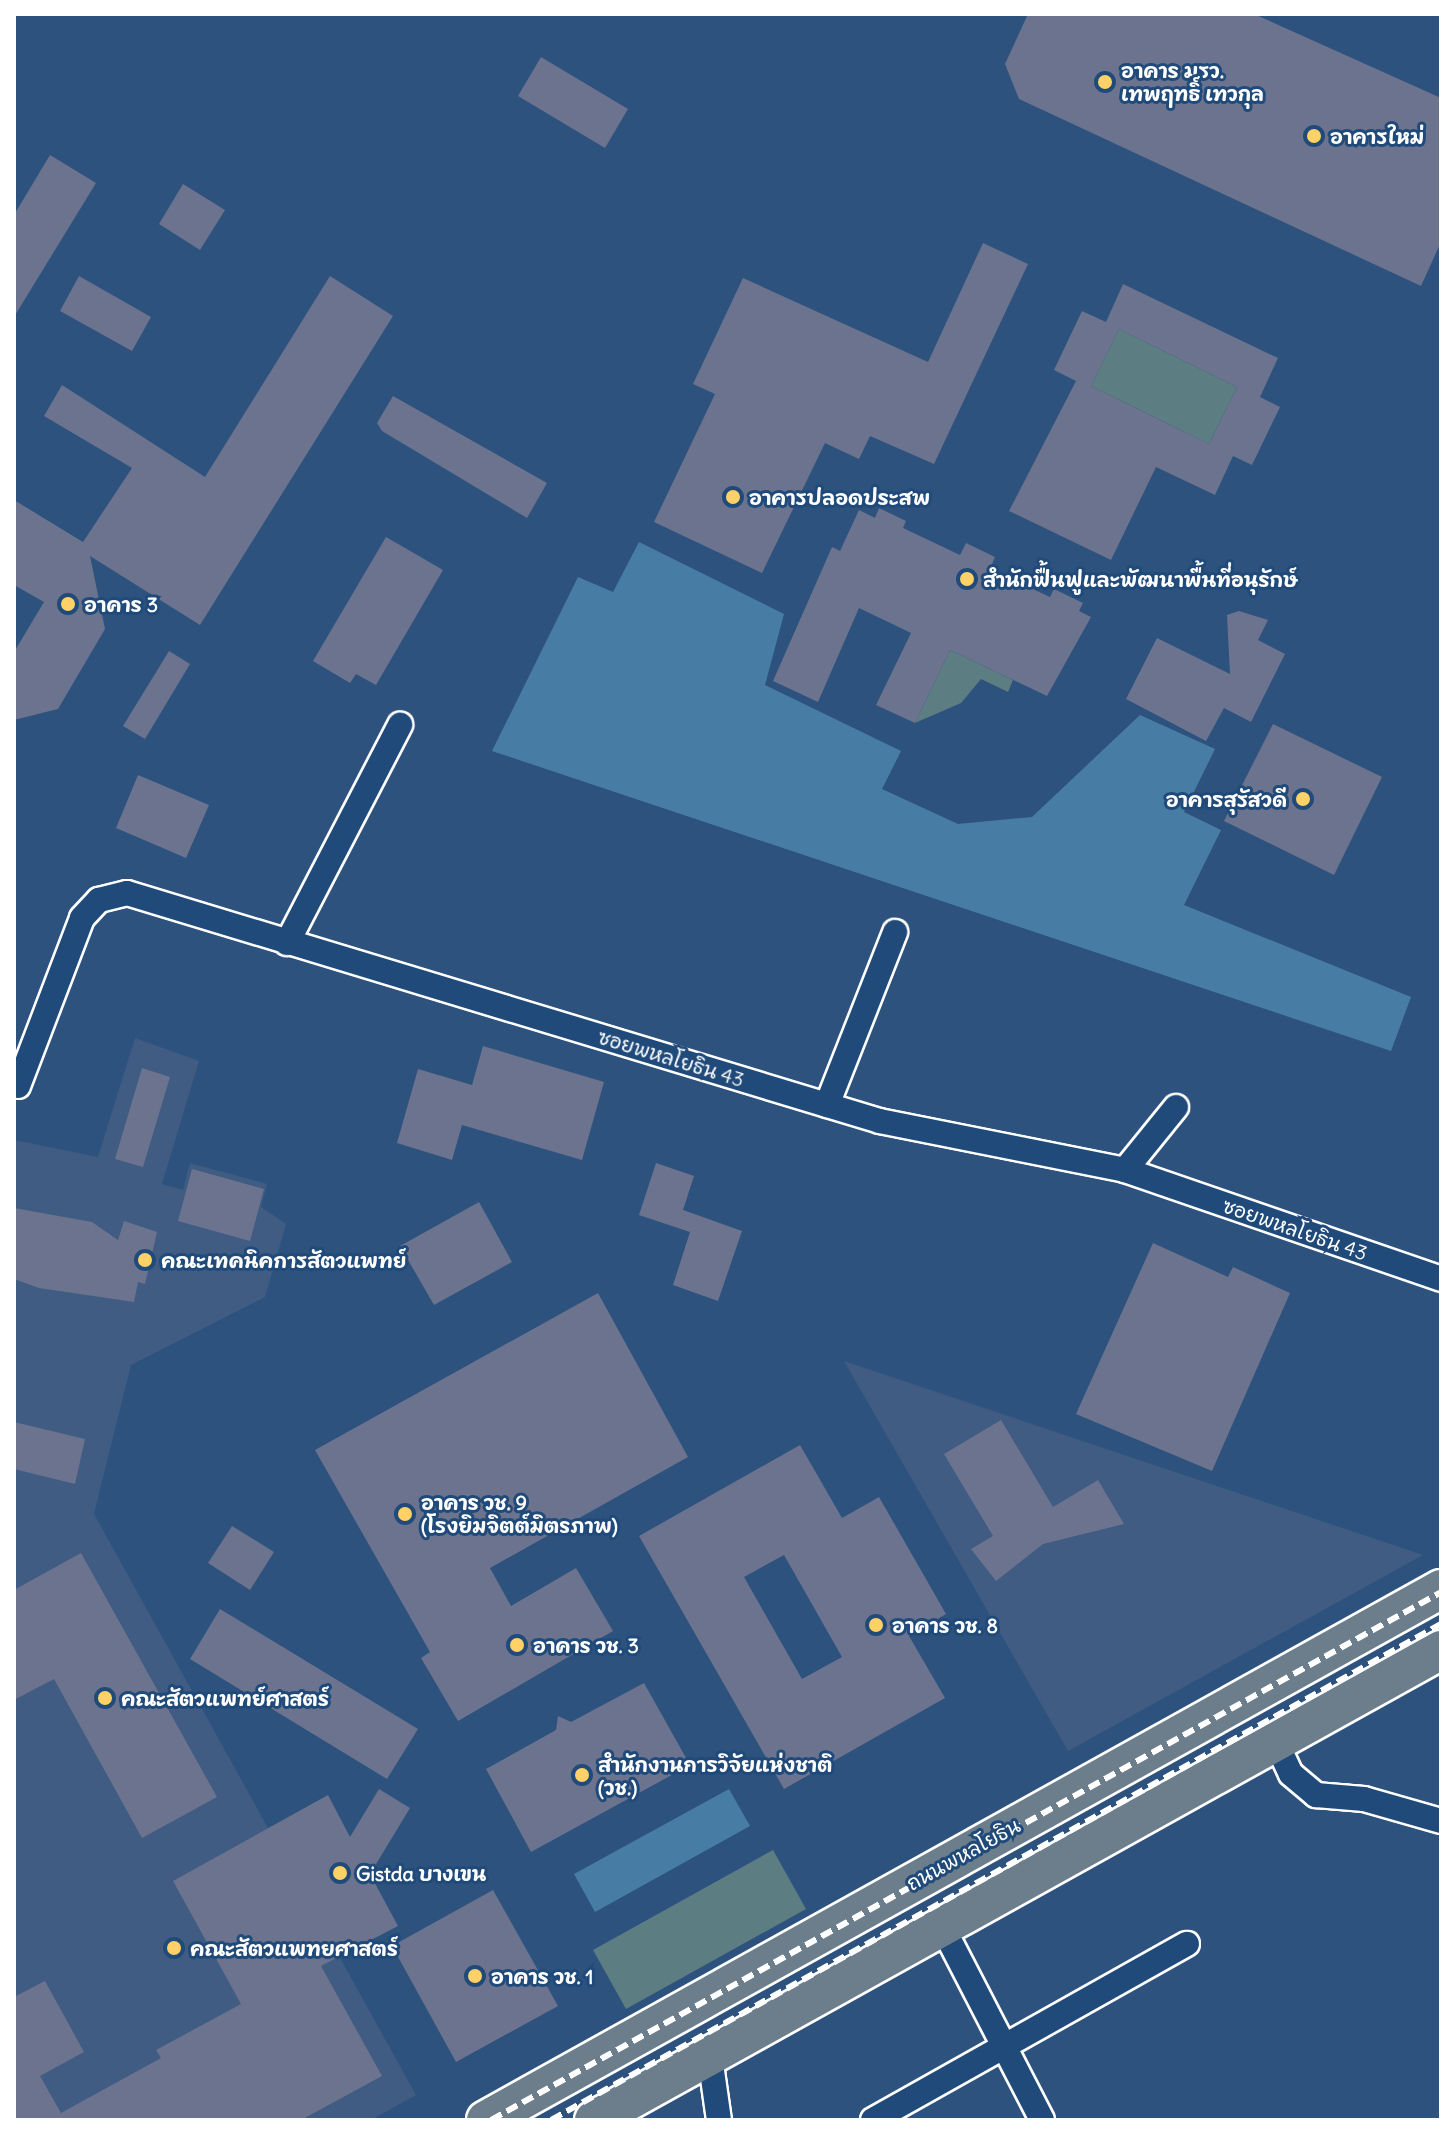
<!DOCTYPE html>
<html>
<head>
<meta charset="utf-8">
<style>
	body { margin:0 }
	#map { position:relative; width:1455px; height:2134px; overflow:hidden; background:#2e527e; font-family:Delius,"Playpen Sans Thai",sans-serif }
	div>[style] { position:absolute }
	.built>* { inset:0; background:#405c83 }
	.green>* { inset:0; background:#5c7d82 }
	.water>* { inset:0; background:#477da4 }
	.building>* { inset:0; background:#6b738e }
	.roads { filter:drop-shadow(2px 0 #fff) drop-shadow(-2px 0 #fff) drop-shadow(0 2px #fff) drop-shadow(0 -2px #fff) }
	.minor>* { height:24px; margin:-12px; padding:0 12px; transform-origin:12px; border-radius:12px; background:#1f4a7a }
	.primary>* { height:38px; margin:-19px; padding:0 19px; transform-origin:19px; border-radius:19px; background:#6c7d8b }
	.rail>* { height:6px; margin-top:-3px; transform-origin:0; background:repeating-linear-gradient(90deg,#fff 0 12px,transparent 0 18px) }
	.dots>* { width:22px; height:22px; translate:-50% -50%; box-sizing:border-box; border:4px solid #1f4a7a; border-radius:50% }
	span { translate:-50% -50%; white-space:nowrap; text-align:center; line-height:1.15; -webkit-text-stroke:6px #1f4a7a; paint-order:stroke }
	.poi-label { font-size:20px; color:#fff; font-weight:700 }
	.left { translate:0 -50%; text-align:left }
	.right { translate:-100% -50%; text-align:right }
	.street-label { font-size:20px; color:#fff }
	.frame { position:absolute; inset:0; border:16px solid #fff; pointer-events:none }
</style>
</head>
<body>
<div id="map">
	<div class="built">
		<i style="clip-path:polygon(135px 1038px,199px 1061px,162px 1184px,183px 1190px,190px 1163px,267px 1184px,261px 1207px,286px 1224px,265px 1297px,131px 1365px,94px 1514px,416px 2095px,371px 2120px,14px 2120px,14px 1140px,98px 1157px)"></i>
		<i style="clip-path:polygon(844px 1361px,1423px 1555px,1068px 1751px)"></i>
	</div>
	<div class="green">
		<i style="clip-path:polygon(1119px 329px,1237px 387px,1209px 444px,1091px 386px)"></i>
		<i style="clip-path:polygon(950px 650px,1013px 680px,1008px 692px,981px 679px,961px 703px,915px 723px)"></i>
		<i style="clip-path:polygon(773px 1850px,806px 1909px,626px 2009px,593px 1950px)"></i>
	</div>
	<div class="water">
		<i style="clip-path:polygon(639px 542px,784px 614px,765px 685px,901px 751px,882px 789px,958px 824px,1032px 817px,1140px 715px,1215px 749px,1184px 812px,1221px 830px,1184px 905px,1411px 997px,1391px 1051px,492px 751px,578px 577px,613px 592px)"></i>
		<i style="clip-path:polygon(729px 1789px,750px 1826px,595px 1912px,574px 1874px)"></i>
	</div>
	<div class="building">
		<i style="clip-path:polygon(1028px 14px,1254px 14px,1441px 98px,1441px 242px,1421px 286px,1019px 99px,1005px 64px)"></i>
		<i style="clip-path:polygon(541px 57px,628px 109px,605px 148px,518px 96px)"></i>
		<i style="clip-path:polygon(50px 155px,96px 183px,14px 317px,14px 215px)"></i>
		<i style="clip-path:polygon(183px 184px,225px 210px,200px 250px,159px 224px)"></i>
		<i style="clip-path:polygon(983px 243px,1028px 264px,934px 464px,870px 436px,859px 459px,825px 443px,762px 573px,654px 522px,715px 394px,693px 384px,743px 278px,928px 362px)"></i>
		<i style="clip-path:polygon(79px 276px,151px 317px,132px 351px,60px 311px)"></i>
		<i style="clip-path:polygon(330px 276px,393px 316px,200px 625px,90px 556px,105px 629px,58px 709px,14px 720px,14px 652px,44px 602px,14px 585px,14px 500px,83px 542px,132px 468px,44px 416px,62px 385px,205px 477px)"></i>
		<i style="clip-path:polygon(evenodd,1123px 284px,1278px 358px,1260px 397px,1280px 407px,1252px 465px,1233px 456px,1215px 495px,1156px 467px,1111px 560px,1009px 511px,1076px 381px,1054px 370px,1082px 311px,1106px 322px,1123px 284px,1119px 329px,1237px 387px,1209px 444px,1091px 386px,1119px 329px)"></i>
		<i style="clip-path:polygon(393px 396px,547px 483px,527px 518px,382px 431px,377px 423px)"></i>
		<i style="clip-path:polygon(879px 508px,906px 521px,903px 528px,960px 555px,966px 543px,995px 557px,990px 569px,1050px 597px,1054px 589px,1083px 603px,1079px 611px,1091px 617px,1047px 696px,950px 650px,915px 723px,876px 705px,911px 633px,859px 608px,818px 702px,773px 681px,832px 547px,840px 551px,859px 510px,875px 518px)"></i>
		<i style="clip-path:polygon(386px 537px,443px 570px,376px 685px,356px 674px,350px 683px,313px 661px)"></i>
		<i style="clip-path:polygon(1239px 611px,1268px 620px,1258px 640px,1285px 654px,1251px 722px,1224px 708px,1206px 741px,1126px 699px,1157px 638px,1230px 674px,1227px 615px)"></i>
		<i style="clip-path:polygon(169px 651px,190px 664px,145px 739px,123px 726px)"></i>
		<i style="clip-path:polygon(1273px 724px,1382px 777px,1334px 875px,1224px 821px)"></i>
		<i style="clip-path:polygon(138px 775px,209px 805px,186px 858px,116px 828px)"></i>
		<i style="clip-path:polygon(483px 1046px,604px 1082px,582px 1160px,462px 1125px,452px 1160px,397px 1143px,418px 1069px,472px 1085px)"></i>
		<i style="clip-path:polygon(142px 1068px,170px 1077px,143px 1167px,115px 1159px)"></i>
		<i style="clip-path:polygon(656px 1163px,694px 1176px,683px 1210px,742px 1231px,718px 1301px,673px 1285px,690px 1232px,639px 1215px)"></i>
		<i style="clip-path:polygon(192px 1169px,264px 1189px,250px 1241px,178px 1221px)"></i>
		<i style="clip-path:polygon(479px 1202px,512px 1262px,434px 1305px,400px 1246px)"></i>
		<i style="clip-path:polygon(14px 1208px,92px 1222px,118px 1240px,124px 1221px,157px 1232px,145px 1284px,138px 1282px,134px 1302px,39px 1288px,14px 1279px)"></i>
		<i style="clip-path:polygon(1153px 1243px,1228px 1277px,1233px 1267px,1290px 1293px,1212px 1471px,1076px 1414px)"></i>
		<i style="clip-path:polygon(598px 1293px,688px 1457px,490px 1568px,511px 1606px,576px 1568px,613px 1631px,458px 1721px,421px 1658px,430px 1652px,315px 1450px)"></i>
		<i style="clip-path:polygon(1001px 1420px,1053px 1507px,1098px 1480px,1124px 1524px,1043px 1544px,996px 1581px,971px 1549px,993px 1536px,944px 1454px)"></i>
		<i style="clip-path:polygon(14px 1422px,85px 1439px,75px 1484px,14px 1469px)"></i>
		<i style="clip-path:polygon(evenodd,800px 1445px,842px 1518px,879px 1497px,946px 1614px,909px 1636px,945px 1698px,784px 1789px,639px 1536px,800px 1445px,784px 1555px,842px 1657px,802px 1679px,744px 1577px,784px 1555px)"></i>
		<i style="clip-path:polygon(232px 1526px,274px 1552px,250px 1590px,208px 1563px)"></i>
		<i style="clip-path:polygon(81px 1553px,217px 1797px,142px 1838px,54px 1679px,14px 1700px,14px 1590px)"></i>
		<i style="clip-path:polygon(220px 1609px,418px 1729px,387px 1779px,190px 1659px)"></i>
		<i style="clip-path:polygon(644px 1683px,690px 1765px,531px 1852px,486px 1769px,556px 1730px,558px 1716px,571px 1722px)"></i>
		<i style="clip-path:polygon(379px 1789px,410px 1808px,370px 1874px,398px 1926px,321px 1966px,382px 2076px,301px 2120px,14px 2120px,14px 1997px,45px 1981px,84px 2052px,40px 2076px,61px 2113px,161px 2058px,156px 2050px,241px 2004px,173px 1881px,328px 1795px,350px 1837px)"></i>
		<i style="clip-path:polygon(493px 1890px,558px 2006px,456px 2062px,392px 1946px)"></i>
	</div>
	<div class="roads">
		<div class="minor">
			<i style="left:287px;top:943px;width:246px;rotate:-62.6deg"></i>
			<i style="left:18px;top:1086px;width:180px;rotate:-69.1deg"></i>
			<i style="left:82px;top:918px;width:25px;rotate:-47deg"></i>
			<i style="left:99px;top:900px;width:29px;rotate:-14deg"></i>
			<i style="left:127px;top:893px;width:787px;rotate:16.85deg"></i>
			<i style="left:880px;top:1121px;width:250px;rotate:11.3deg"></i>
			<i style="left:1125px;top:1170px;width:334px;rotate:19deg"></i>
			<i style="left:827px;top:1105px;width:186px;rotate:-68.5deg"></i>
			<i style="left:1125px;top:1170px;width:81px;rotate:-51deg"></i>
			<i style="left:1276px;top:1742px;width:35px;rotate:65deg"></i>
			<i style="left:1291px;top:1774px;width:33px;rotate:40deg"></i>
			<i style="left:1316px;top:1795px;width:48px;rotate:4.8deg"></i>
			<i style="left:1364px;top:1799px;width:80px;rotate:15.9deg"></i>
			<i style="left:942px;top:1926px;width:218px;rotate:62.7deg"></i>
			<i style="left:710px;top:2057px;width:64px;rotate:81.9deg"></i>
			<i style="left:873px;top:2120px;width:360px;rotate:-29.3deg"></i>
		</div>
		<div class="primary">
			<i style="left:486px;top:2120px;width:1093px;rotate:-29.07deg"></i>
			<i style="left:594px;top:2120px;width:969px;rotate:-29.03deg"></i>
		</div>
	</div>
	<div class="rail">
		<i style="left:491px;top:2120px;width:1087px;rotate:-29.06deg"></i>
		<i style="left:551px;top:2120px;width:1019px;rotate:-29.13deg"></i>
	</div>
	<div class="dots">
		<i style="left:1105px;top:82px;background:#ffd166"></i>
		<i style="left:1314px;top:136px;background:#ffd166"></i>
		<i style="left:733px;top:497px;background:#ffd166"></i>
		<i style="left:967px;top:579px;background:#ffd166"></i>
		<i style="left:68px;top:604px;background:#ffd166"></i>
		<i style="left:1303px;top:799px;background:#ffd166"></i>
		<i style="left:145px;top:1260px;background:#ffd166"></i>
		<i style="left:405px;top:1514px;background:#ffd166"></i>
		<i style="left:876px;top:1625px;background:#ffd166"></i>
		<i style="left:517px;top:1645px;background:#ffd166"></i>
		<i style="left:105px;top:1698px;background:#ffd166"></i>
		<i style="left:582px;top:1775px;background:#ffd166"></i>
		<i style="left:340px;top:1873px;background:#ffd166"></i>
		<i style="left:174px;top:1948px;background:#ffd166"></i>
		<i style="left:475px;top:1976px;background:#ffd166"></i>
	</div>
	<div class="poi-label">
		<span class="left" style="left:1121px;top:82px">อาคาร มรว.<br>เทพฤทธิ์ เทวกุล</span>
		<span class="left" style="left:1330px;top:136px">อาคารใหม่</span>
		<span class="left" style="left:749px;top:497px">อาคารปลอดประสพ</span>
		<span class="left" style="left:983px;top:579px">สำนักฟื้นฟูและพัฒนาพื้นที่อนุรักษ์</span>
		<span class="left" style="left:84px;top:604px">อาคาร 3</span>
		<span class="right" style="left:1287px;top:799px">อาคารสุรัสวดี</span>
		<span class="left" style="left:161px;top:1260px">คณะเทคนิคการสัตวแพทย์</span>
		<span class="left" style="left:421px;top:1514px">อาคาร วช. 9<br>(โรงยิมจิตต์มิตรภาพ)</span>
		<span class="left" style="left:892px;top:1625px">อาคาร วช. 8</span>
		<span class="left" style="left:533px;top:1645px">อาคาร วช. 3</span>
		<span class="left" style="left:121px;top:1698px">คณะสัตวแพทย์ศาสตร์</span>
		<span class="left" style="left:598px;top:1776px">สำนักงานการวิจัยแห่งชาติ<br>(วช.)</span>
		<span class="left" style="left:356px;top:1873px">Gistda บางเขน</span>
		<span class="left" style="left:190px;top:1948px">คณะสัตวแพทยศาสตร์</span>
		<span class="left" style="left:491px;top:1976px">อาคาร วช. 1</span>
	</div>
	<div class="street-label">
		<span style="left:671px;top:1058px;rotate:17deg">ซอยพหลโยธิน 43</span>
		<span style="left:1295px;top:1229px;rotate:19deg">ซอยพหลโยธิน 43</span>
		<span style="left:963px;top:1854px;rotate:-29deg">ถนนพหลโยธิน</span>
	</div>
	<div class="frame"></div>
</div>
</body>
</html>
